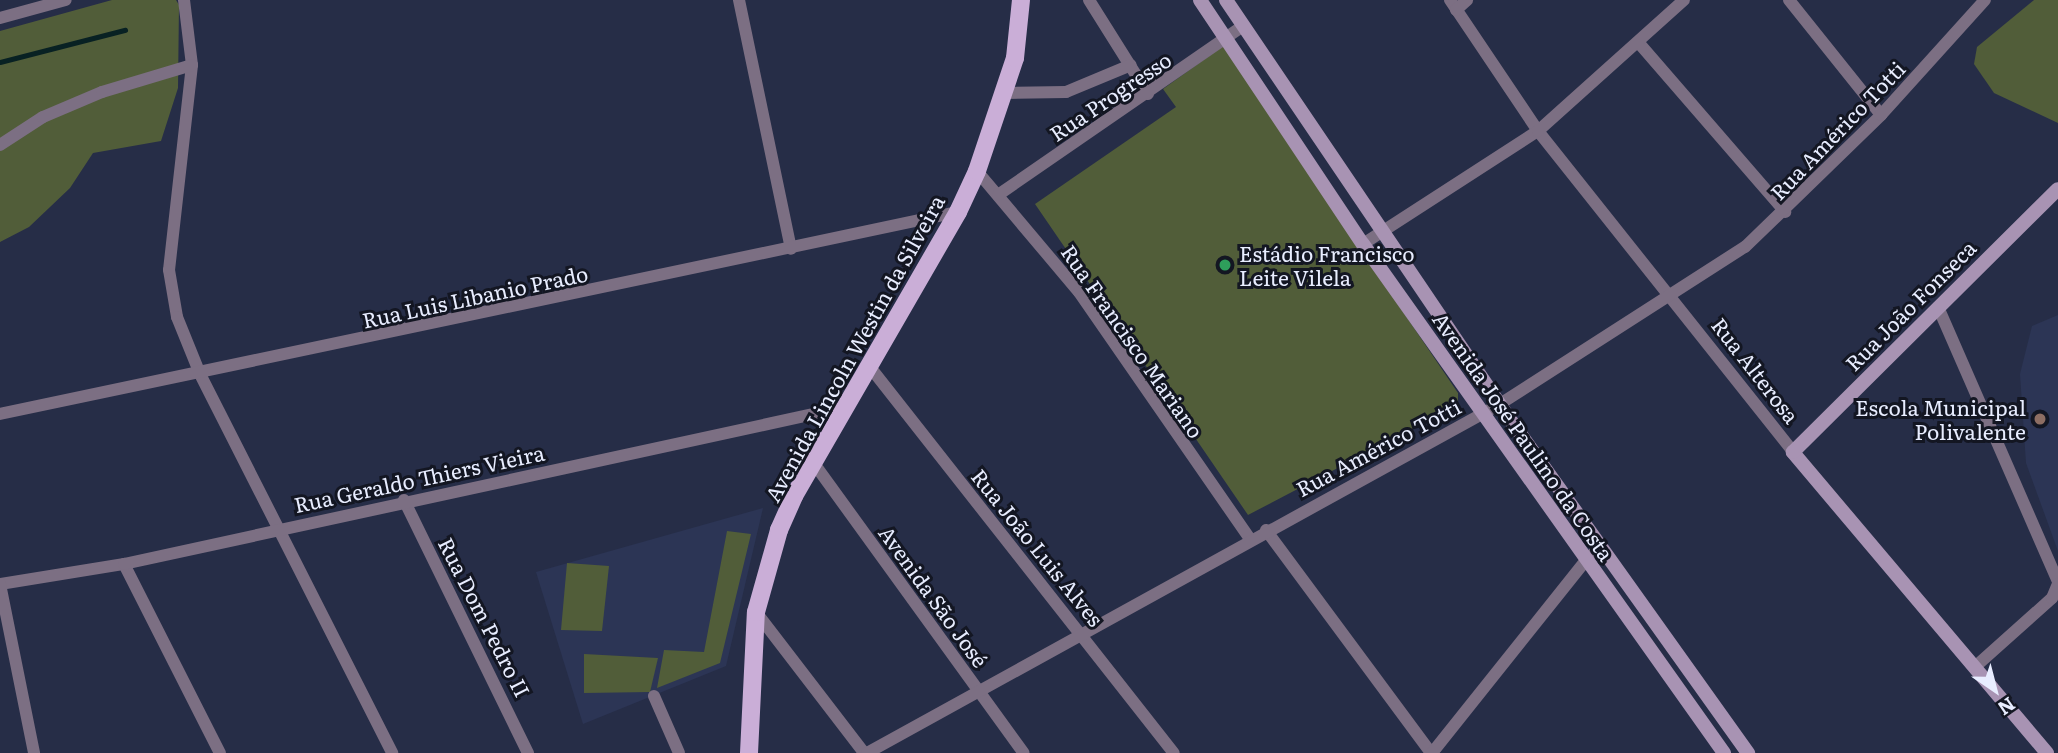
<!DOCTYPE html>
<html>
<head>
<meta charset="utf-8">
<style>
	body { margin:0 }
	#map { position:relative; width:2058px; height:753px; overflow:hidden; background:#262d47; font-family:Literata,serif }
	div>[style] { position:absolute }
	.built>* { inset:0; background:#2c3555 }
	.green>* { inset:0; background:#515d39 }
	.stream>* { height:4.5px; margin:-2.25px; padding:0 2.25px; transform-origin:2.25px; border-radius:2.25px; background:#082123 }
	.street>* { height:12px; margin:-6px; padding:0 6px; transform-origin:6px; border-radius:6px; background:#7c6f83 }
	.secondary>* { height:14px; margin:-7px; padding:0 7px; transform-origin:7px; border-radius:7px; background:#a893b3 }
	.primary>* { height:18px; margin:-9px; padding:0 9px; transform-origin:9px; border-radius:9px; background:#caaed7 }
	.dots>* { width:19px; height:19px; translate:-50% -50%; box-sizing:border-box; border:4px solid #131622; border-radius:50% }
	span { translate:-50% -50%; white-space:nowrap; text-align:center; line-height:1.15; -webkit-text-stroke:6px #131622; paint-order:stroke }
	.street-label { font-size:21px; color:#e8edff }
	.poi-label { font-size:21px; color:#e8edff }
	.left { translate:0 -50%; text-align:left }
	.right { translate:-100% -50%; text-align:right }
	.north { position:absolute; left:1960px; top:655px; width:70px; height:70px; -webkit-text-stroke:5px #131622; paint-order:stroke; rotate:145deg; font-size:19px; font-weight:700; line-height:28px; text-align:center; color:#e8edff }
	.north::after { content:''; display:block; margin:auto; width:24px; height:32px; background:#e8edff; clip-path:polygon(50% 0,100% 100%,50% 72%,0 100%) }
</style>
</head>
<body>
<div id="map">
	<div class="built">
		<i style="clip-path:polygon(2058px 315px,2058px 551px,2026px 463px,2020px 374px,2032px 326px)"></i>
		<i style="clip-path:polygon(763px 508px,726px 666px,583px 724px,536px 572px)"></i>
	</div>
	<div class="green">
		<i style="clip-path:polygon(112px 0,176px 0,179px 5px,178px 88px,161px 141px,93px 153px,70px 188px,29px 227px,0 242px,0 31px)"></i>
		<i style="clip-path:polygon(2034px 0,2058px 0,2058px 123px,1994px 93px,1974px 64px,1977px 47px)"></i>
		<i style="clip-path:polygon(1223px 46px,1458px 393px,1458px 405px,1248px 515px,1035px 204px,1176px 107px,1163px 89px)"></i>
		<i style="clip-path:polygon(727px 531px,751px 534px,720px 663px,657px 688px,664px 650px,704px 652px)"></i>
		<i style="clip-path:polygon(567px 563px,609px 566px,602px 631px,561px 630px)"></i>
		<i style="clip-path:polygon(584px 654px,658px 658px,650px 692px,584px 693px)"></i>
	</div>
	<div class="stream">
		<i style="left:0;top:62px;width:129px;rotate:-14.4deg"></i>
	</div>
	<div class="street">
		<i style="left:184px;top:0;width:65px;rotate:83deg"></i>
		<i style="left:192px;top:65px;width:206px;rotate:96.4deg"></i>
		<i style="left:169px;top:270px;width:48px;rotate:80.3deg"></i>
		<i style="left:177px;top:317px;width:61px;rotate:68deg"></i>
		<i style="left:200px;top:374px;width:425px;rotate:63.1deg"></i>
		<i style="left:739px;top:0;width:254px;rotate:78.2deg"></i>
		<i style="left:1089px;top:0;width:111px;rotate:57.9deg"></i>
		<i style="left:1450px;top:0;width:158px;rotate:56.1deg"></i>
		<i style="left:1538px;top:131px;width:410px;rotate:51.5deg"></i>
		<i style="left:1789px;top:0;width:147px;rotate:51.3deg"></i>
		<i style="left:1456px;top:10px;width:15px;rotate:-42deg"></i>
		<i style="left:0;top:18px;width:68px;rotate:-15.3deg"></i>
		<i style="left:1638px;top:42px;width:225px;rotate:49.1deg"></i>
		<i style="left:1007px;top:93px;width:59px;rotate:-1deg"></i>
		<i style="left:1066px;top:92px;width:70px;rotate:-22.6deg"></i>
		<i style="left:0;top:145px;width:51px;rotate:-33.1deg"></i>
		<i style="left:43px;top:117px;width:64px;rotate:-23deg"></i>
		<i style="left:102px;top:92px;width:94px;rotate:-16.7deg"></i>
		<i style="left:977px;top:171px;width:158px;rotate:49.9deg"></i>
		<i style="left:1079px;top:292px;width:300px;rotate:55.3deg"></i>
		<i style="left:998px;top:195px;width:298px;rotate:-34.6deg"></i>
		<i style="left:1363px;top:244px;width:208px;rotate:-32.9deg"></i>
		<i style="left:1538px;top:131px;width:196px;rotate:-41.9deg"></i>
		<i style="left:1938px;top:307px;width:300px;rotate:66.4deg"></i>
		<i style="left:870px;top:367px;width:491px;rotate:51.8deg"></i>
		<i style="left:0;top:414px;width:979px;rotate:-11.91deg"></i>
		<i style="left:813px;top:462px;width:359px;rotate:54.1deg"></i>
		<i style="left:404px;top:500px;width:282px;rotate:63.9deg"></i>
		<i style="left:1266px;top:530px;width:277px;rotate:53.5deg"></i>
		<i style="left:124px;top:564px;width:212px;rotate:63.1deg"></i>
		<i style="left:0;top:584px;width:126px;rotate:-9.2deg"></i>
		<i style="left:124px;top:564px;width:739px;rotate:-12.27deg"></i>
		<i style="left:0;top:584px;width:172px;rotate:78.6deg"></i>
		<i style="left:756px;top:612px;width:178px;rotate:52.5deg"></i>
		<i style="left:1976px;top:666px;width:102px;rotate:-41.8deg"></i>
		<i style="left:2052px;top:598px;width:15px;rotate:-67deg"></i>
		<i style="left:654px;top:696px;width:62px;rotate:66.3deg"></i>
		<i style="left:867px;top:753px;width:723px;rotate:-28.87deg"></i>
		<i style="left:1500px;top:404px;width:291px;rotate:-32.7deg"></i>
		<i style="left:1745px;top:247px;width:190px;rotate:-44.1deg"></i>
		<i style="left:1881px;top:115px;width:155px;rotate:-47.9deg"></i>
		<i style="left:1432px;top:753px;width:247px;rotate:-51.4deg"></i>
		<i style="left:1586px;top:560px;width:20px;rotate:-41deg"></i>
	</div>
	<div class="secondary">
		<i style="left:1200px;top:0;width:293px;rotate:56.3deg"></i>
		<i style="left:1363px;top:244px;width:624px;rotate:54.65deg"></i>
		<i style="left:1226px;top:0;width:505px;rotate:55.9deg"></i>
		<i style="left:1509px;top:418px;width:412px;rotate:54.5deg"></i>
		<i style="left:2047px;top:753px;width:394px;rotate:-130.2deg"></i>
		<i style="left:1793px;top:452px;width:373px;rotate:-44.8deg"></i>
	</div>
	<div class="primary">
		<i style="left:749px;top:753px;width:141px;rotate:-87.2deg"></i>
		<i style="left:756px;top:612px;width:85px;rotate:-74.3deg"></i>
		<i style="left:779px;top:530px;width:37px;rotate:-66deg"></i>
		<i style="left:794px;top:496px;width:328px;rotate:-60deg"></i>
		<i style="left:958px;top:212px;width:45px;rotate:-65.1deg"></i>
		<i style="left:977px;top:171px;width:119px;rotate:-71.4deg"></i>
		<i style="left:1015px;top:58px;width:58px;rotate:-84.1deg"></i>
	</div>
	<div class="dots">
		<i style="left:1225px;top:265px;background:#2e9e5b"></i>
		<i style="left:2040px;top:419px;background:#8d6e63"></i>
	</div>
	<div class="street-label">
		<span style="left:1110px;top:96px;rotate:-34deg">Rua Progresso</span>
		<span style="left:1837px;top:130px;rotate:-46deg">Rua Américo Totti</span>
		<span style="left:475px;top:296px;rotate:-12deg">Rua Luis Libanio Prado</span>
		<span style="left:1910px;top:305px;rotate:-45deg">Rua João Fonseca</span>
		<span style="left:1133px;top:341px;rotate:55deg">Rua Francisco Mariano</span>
		<span style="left:854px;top:348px;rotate:-61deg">Avenida Lincoln Westin da Silveira</span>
		<span style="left:1756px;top:370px;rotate:52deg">Rua Alterosa</span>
		<span style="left:1524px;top:436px;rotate:55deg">Avenida José Paulino da Costa</span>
		<span style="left:1378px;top:447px;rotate:-28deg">Rua Américo Totti</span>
		<span style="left:419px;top:478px;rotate:-12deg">Rua Geraldo Thiers Vieira</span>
		<span style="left:1038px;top:547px;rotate:51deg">Rua João Luis Alves</span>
		<span style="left:934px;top:596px;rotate:54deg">Avenida São José</span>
		<span style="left:485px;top:617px;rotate:63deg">Rua Dom Pedro II</span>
	</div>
	<div class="poi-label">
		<span class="left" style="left:1239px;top:265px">Estádio Francisco<br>Leite Vilela</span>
		<span class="right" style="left:2026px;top:419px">Escola Municipal<br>Polivalente</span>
	</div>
	<div class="north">N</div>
</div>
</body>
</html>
